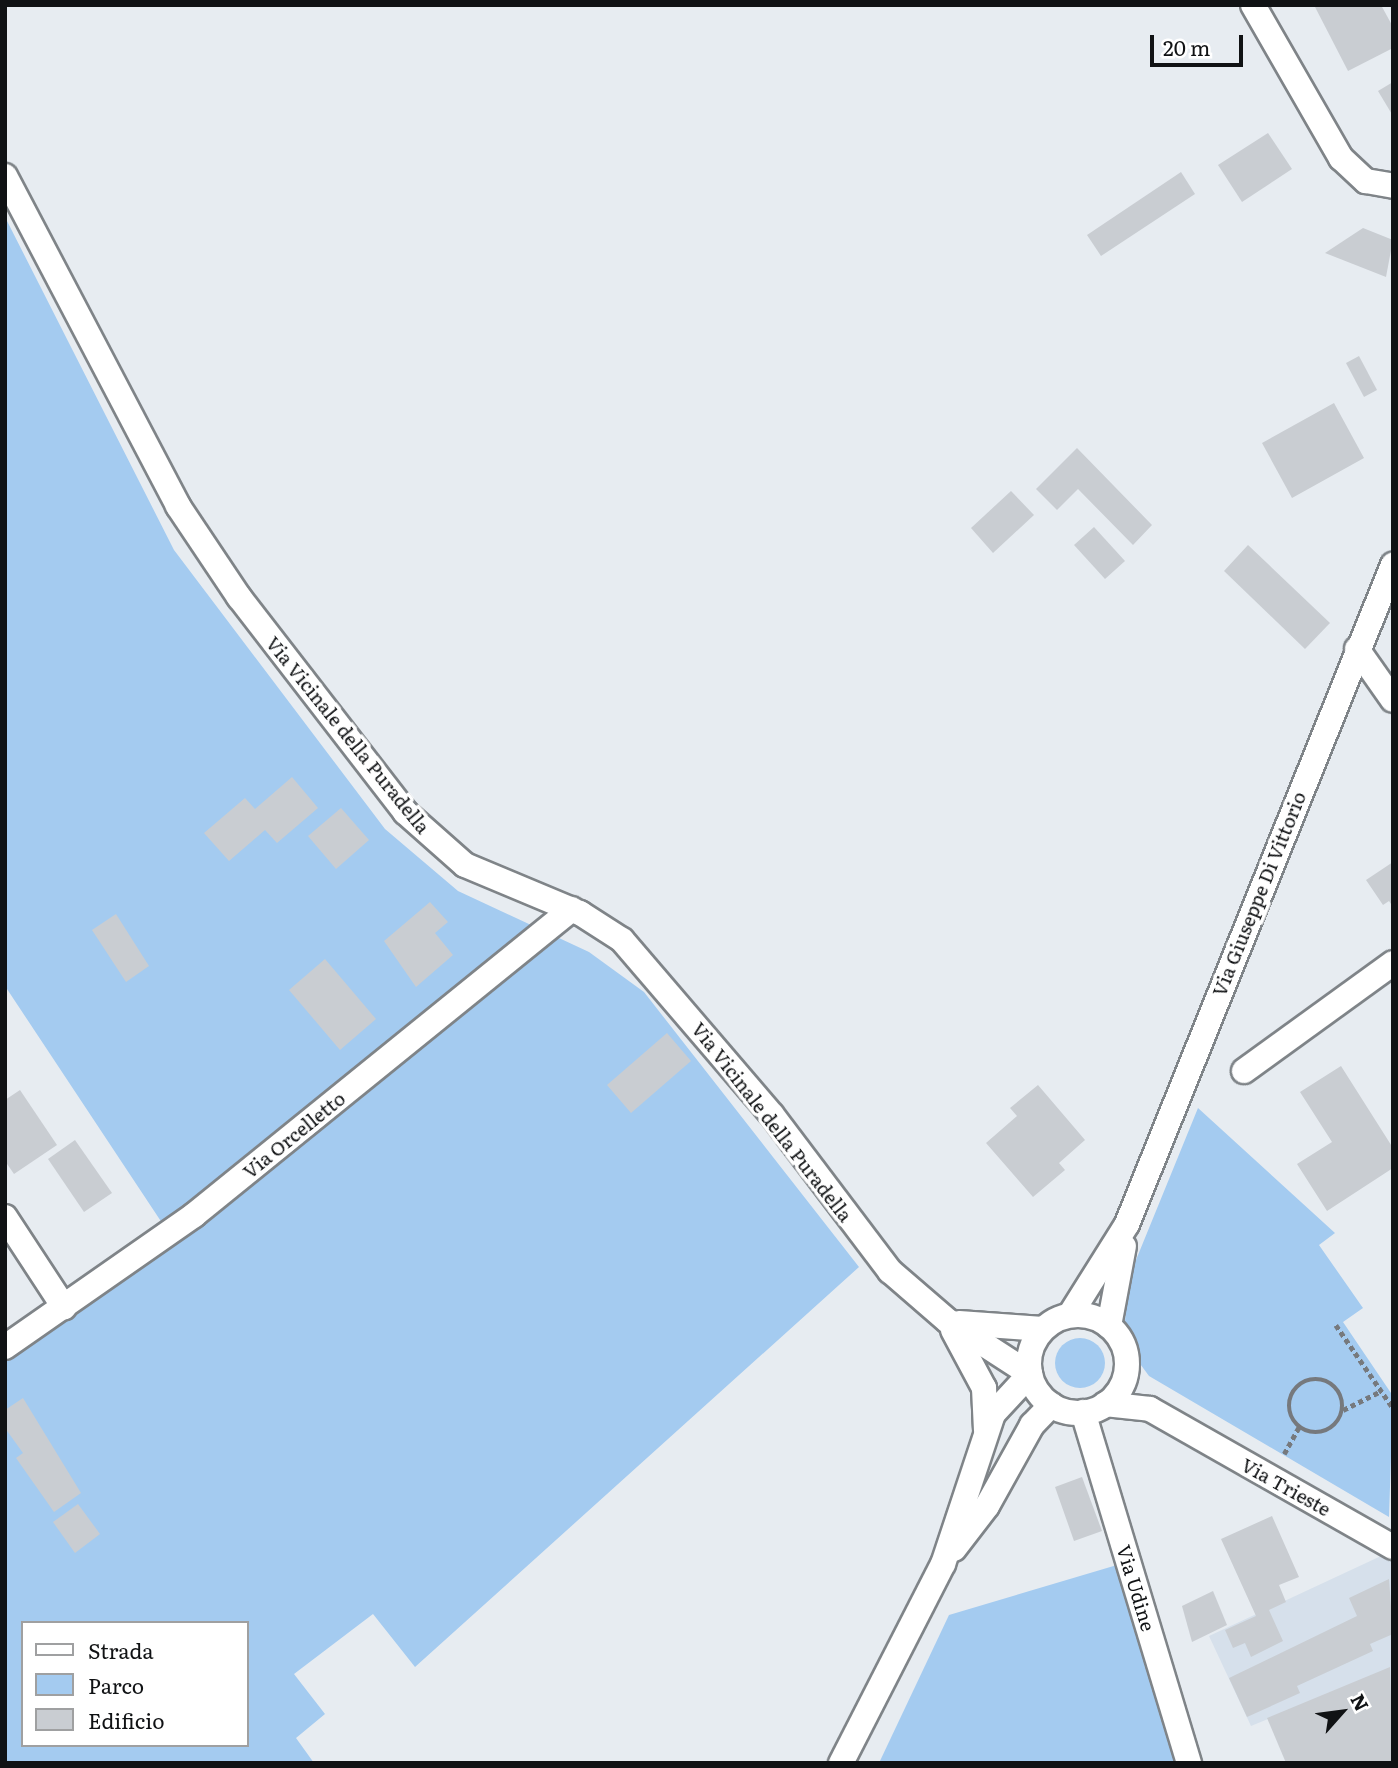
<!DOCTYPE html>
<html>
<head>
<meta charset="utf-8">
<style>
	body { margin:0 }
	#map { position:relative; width:1398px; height:1768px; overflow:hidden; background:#e7ecf1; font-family:Literata,serif }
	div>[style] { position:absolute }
	.built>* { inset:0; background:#d6e0eb }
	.green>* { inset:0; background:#a4cbf0 }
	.round { border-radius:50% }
	.building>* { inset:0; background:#c9cdd2 }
	.path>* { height:4.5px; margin-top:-2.25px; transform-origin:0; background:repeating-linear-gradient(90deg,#76797d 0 5px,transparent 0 8.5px) }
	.path>.ring { margin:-2.25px; padding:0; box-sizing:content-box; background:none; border:4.5px solid #76797d; border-radius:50% }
	.roads { filter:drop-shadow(2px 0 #7f8488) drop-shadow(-2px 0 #7f8488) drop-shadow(0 2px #7f8488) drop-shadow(0 -2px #7f8488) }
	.minor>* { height:24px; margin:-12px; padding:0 12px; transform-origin:12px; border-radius:12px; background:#fff }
	.minor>.ring { margin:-12px; padding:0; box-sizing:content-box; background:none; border:24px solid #fff; border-radius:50% }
	span { translate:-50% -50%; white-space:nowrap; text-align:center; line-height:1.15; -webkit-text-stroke:7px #fff; paint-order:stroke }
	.street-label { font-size:19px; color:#101214 }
	.frame { position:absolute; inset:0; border:7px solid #101214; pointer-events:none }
	.legend { position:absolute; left:21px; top:1621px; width:228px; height:126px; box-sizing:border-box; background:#fff; border:2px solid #9fa0a1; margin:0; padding:9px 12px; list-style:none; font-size:21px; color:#101214 }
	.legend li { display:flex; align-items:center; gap:14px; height:35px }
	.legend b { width:35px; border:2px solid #9fa0a1 }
	.north { position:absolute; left:1307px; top:1677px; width:70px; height:70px; -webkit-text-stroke:5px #fff; paint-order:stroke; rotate:62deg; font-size:19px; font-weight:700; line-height:28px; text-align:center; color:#101214 }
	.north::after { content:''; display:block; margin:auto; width:24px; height:32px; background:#101214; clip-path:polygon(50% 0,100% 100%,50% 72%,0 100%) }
	.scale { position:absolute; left:1150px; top:35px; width:93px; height:32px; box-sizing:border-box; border:4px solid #101214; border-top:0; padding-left:9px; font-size:21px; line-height:24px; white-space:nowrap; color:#101214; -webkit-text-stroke:5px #fff; paint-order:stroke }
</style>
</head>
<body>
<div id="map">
	<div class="built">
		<i style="clip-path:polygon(1381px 1556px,1393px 1562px,1393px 1763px,1268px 1719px,1251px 1726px,1209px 1636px)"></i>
	</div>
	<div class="green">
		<i style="clip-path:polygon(evenodd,5px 217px,174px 550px,385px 829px,458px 891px,589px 952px,644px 992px,859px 1267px,415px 1667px,373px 1614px,294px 1674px,325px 1714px,296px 1738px,314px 1763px,5px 1763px,5px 1362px,176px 1244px,5px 986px,5px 217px,23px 1623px,247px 1623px,247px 1745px,23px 1745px,23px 1623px)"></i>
		<i style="clip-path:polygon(1198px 1108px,1335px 1233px,1319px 1245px,1363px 1308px,1343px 1322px,1393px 1396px,1389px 1517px,1149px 1376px,1124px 1342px,1127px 1282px)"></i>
		<i class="round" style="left:1055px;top:1338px;width:50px;height:50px"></i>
		<i style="clip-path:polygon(1117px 1565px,1177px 1763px,879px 1763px,949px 1615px)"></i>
	</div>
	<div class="building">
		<i style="clip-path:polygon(1314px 5px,1381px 5px,1393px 27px,1393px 48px,1348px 71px)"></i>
		<i style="clip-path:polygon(1393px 82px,1393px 116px,1378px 91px)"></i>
		<i style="clip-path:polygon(1268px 133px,1292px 169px,1242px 202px,1218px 165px)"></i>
		<i style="clip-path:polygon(1181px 172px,1195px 194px,1101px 256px,1087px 235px)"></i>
		<i style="clip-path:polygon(1363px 228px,1393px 240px,1386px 277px,1325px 253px)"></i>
		<i style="clip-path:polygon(1359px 356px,1377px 390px,1364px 397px,1346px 363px)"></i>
		<i style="clip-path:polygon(1334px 403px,1364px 458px,1292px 498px,1262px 443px)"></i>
		<i style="clip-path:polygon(1077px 448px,1152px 525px,1133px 545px,1078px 489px,1057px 510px,1036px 489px)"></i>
		<i style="clip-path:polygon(1011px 491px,1034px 515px,993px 553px,971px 528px)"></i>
		<i style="clip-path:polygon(1094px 527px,1125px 561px,1105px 579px,1074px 545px)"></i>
		<i style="clip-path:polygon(1248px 545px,1330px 623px,1305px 649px,1224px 571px)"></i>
		<i style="clip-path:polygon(292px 777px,318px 808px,277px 843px,265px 830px,229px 861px,204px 833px,245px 798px,255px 809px)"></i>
		<i style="clip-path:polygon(341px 808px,369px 840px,336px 869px,308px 836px)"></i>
		<i style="clip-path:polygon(1393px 862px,1393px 907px,1389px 901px,1383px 905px,1366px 880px)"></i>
		<i style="clip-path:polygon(430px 902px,448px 922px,435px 933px,453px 955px,416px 987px,384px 941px)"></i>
		<i style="clip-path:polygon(116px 914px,149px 966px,126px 982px,92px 930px)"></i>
		<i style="clip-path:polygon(325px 959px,376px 1019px,340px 1050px,289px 990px)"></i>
		<i style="clip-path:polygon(667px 1033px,691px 1061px,631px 1113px,607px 1085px)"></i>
		<i style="clip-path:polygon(1341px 1066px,1393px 1148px,1393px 1168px,1327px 1211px,1297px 1164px,1332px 1142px,1300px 1092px)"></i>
		<i style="clip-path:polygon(1038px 1085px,1085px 1140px,1059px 1163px,1065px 1170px,1033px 1197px,986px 1143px,1017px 1116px,1010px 1108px)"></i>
		<i style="clip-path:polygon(20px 1090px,57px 1145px,14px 1174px,5px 1161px,5px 1100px)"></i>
		<i style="clip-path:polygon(75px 1140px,112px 1193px,84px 1212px,48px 1159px)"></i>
		<i style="clip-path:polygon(23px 1398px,81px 1493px,54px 1512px,16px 1458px,23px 1453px,5px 1428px,5px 1410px)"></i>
		<i style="clip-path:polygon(1082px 1477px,1102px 1531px,1074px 1541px,1055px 1487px)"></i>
		<i style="clip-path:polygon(78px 1504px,100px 1534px,75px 1553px,53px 1522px)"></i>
		<i style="clip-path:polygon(1272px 1516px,1299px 1577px,1279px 1585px,1286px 1602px,1269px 1610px,1283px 1641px,1251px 1657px,1245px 1643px,1233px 1648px,1225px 1630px,1256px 1616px,1221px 1539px)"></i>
		<i style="clip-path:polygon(1389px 1579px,1393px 1634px,1370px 1644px,1373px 1651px,1297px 1686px,1300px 1693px,1247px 1717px,1229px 1678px,1357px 1616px,1349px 1598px)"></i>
		<i style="clip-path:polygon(1213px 1591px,1227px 1625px,1192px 1642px,1182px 1606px)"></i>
		<i style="clip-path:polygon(1390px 1667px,1393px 1763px,1286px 1763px,1267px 1718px)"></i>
	</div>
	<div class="path">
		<i style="left:1336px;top:1325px;width:101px;rotate:55.5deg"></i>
		<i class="ring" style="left:1289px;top:1379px;width:49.5px;height:49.5px"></i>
		<i style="left:1343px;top:1410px;width:42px;rotate:-26.6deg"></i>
		<i style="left:1284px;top:1454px;width:31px;rotate:-61deg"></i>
	</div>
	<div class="roads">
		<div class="minor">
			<i style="left:1253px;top:5px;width:177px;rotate:60.1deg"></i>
			<i style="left:1341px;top:158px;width:34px;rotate:43deg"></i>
			<i style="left:1366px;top:181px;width:27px;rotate:10deg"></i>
			<i style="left:5px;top:176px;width:373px;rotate:62.3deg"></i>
			<i style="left:178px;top:506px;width:110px;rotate:56.2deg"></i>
			<i style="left:239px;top:597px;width:272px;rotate:52.3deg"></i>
			<i style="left:405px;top:812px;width:80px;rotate:41.5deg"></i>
			<i style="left:465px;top:865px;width:125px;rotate:22.7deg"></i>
			<i style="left:580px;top:913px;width:50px;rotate:32.7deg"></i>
			<i style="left:622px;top:940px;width:230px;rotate:49.4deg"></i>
			<i style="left:772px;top:1115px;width:196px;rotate:52.9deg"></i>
			<i style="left:890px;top:1271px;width:77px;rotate:40.8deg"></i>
			<i style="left:948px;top:1321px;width:98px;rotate:32.9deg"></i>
			<i style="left:1030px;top:1374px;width:54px;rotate:132.8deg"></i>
			<i style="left:993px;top:1414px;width:158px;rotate:108.4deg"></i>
			<i style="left:943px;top:1564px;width:224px;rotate:117.1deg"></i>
			<i style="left:1357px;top:649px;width:62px;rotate:54.8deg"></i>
			<i style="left:1244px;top:1071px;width:184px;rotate:-35.9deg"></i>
			<i style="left:5px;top:1217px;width:108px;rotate:56.8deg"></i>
			<i style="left:1070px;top:1315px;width:107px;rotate:-57.9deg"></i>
			<i style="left:1127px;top:1224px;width:711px;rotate:-68.02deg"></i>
			<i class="ring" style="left:1029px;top:1315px;width:74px;height:74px"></i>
			<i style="left:959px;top:1323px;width:84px;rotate:4.1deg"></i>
			<i style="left:1109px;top:1326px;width:81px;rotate:-79.4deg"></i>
			<i style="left:953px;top:1330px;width:66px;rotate:61.9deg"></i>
			<i style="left:984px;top:1388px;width:42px;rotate:87.3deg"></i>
			<i style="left:5px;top:1347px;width:231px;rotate:-34.9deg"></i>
			<i style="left:194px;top:1215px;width:486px;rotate:-39deg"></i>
			<i style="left:1105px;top:1404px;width:45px;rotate:6.3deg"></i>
			<i style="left:1150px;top:1409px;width:279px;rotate:29.6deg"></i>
			<i style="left:1083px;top:1412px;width:367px;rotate:73.2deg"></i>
			<i style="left:954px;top:1549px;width:54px;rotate:-52.5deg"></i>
			<i style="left:987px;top:1506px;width:93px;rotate:-60.9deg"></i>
			<i style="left:1032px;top:1425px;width:28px;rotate:-46deg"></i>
		</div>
	</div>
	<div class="street-label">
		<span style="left:348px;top:735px;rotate:51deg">Via Vicinale della Puradella</span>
		<span style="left:1259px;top:894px;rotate:-68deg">Via Giuseppe Di Vittorio</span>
		<span style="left:772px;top:1122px;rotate:52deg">Via Vicinale della Puradella</span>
		<span style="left:294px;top:1135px;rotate:-39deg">Via Orcelletto</span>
		<span style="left:1286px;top:1487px;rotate:29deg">Via Trieste</span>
		<span style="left:1136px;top:1588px;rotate:73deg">Via Udine</span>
	</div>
	<div class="frame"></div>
	<ul class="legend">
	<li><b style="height:9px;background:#fff"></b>Strada</li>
	<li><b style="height:19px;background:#a4cbf0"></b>Parco</li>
	<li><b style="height:19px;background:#c9cdd2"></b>Edificio</li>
	</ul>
	<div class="north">N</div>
	<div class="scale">20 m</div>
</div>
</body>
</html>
